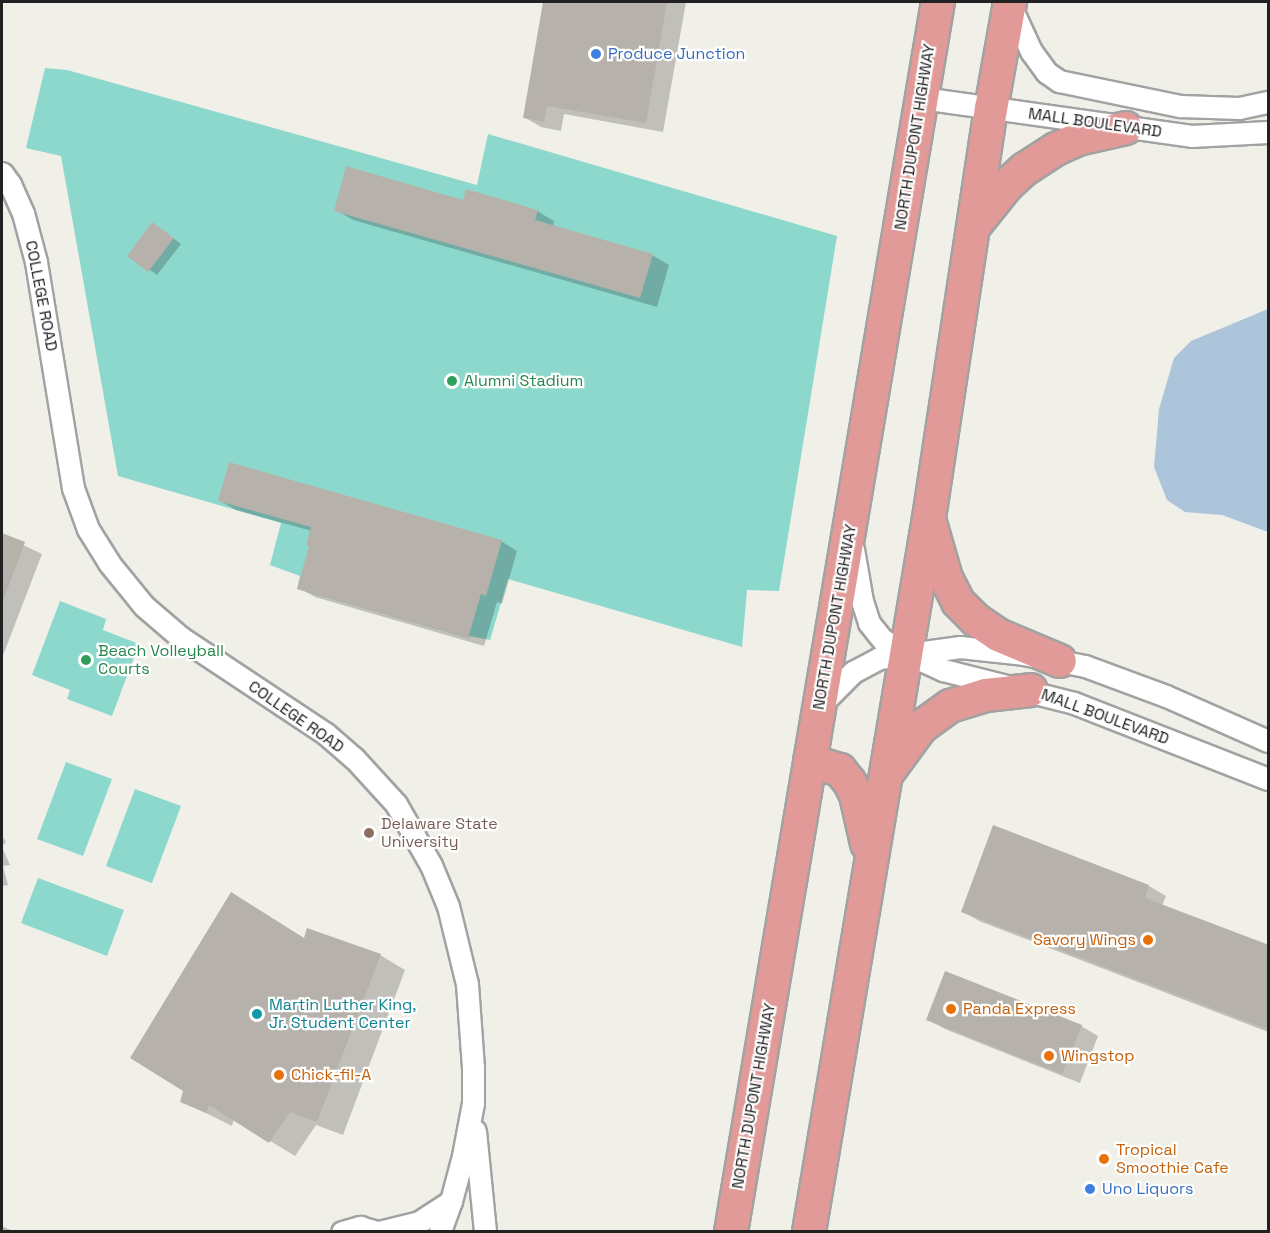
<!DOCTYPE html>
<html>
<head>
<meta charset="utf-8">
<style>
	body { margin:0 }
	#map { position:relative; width:1270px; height:1233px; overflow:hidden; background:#f0efe8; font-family:"Space Grotesk",sans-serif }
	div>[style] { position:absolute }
	.pitch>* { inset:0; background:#8dd8cd }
	.water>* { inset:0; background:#acc5da }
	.shadow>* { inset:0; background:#0003 }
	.building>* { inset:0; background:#b6b2ab }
	.roads { filter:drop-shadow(2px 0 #a2a2a2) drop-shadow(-2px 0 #a2a2a2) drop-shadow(0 2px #a2a2a2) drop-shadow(0 -2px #a2a2a2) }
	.minor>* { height:21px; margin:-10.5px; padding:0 10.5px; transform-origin:10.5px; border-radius:10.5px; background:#fff }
	.highway>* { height:32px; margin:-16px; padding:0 16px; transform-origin:16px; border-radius:16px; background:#e19a97 }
	.dots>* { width:16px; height:16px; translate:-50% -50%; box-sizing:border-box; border:3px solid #fff; border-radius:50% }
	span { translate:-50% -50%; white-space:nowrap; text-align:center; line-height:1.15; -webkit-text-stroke:4.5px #fff; paint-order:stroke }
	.shop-label { font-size:16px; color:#366cbe }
	.left { translate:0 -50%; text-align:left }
	.street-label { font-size:16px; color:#212121 }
	.leisure-label { font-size:16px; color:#27864d }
	.education-label { font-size:16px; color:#785e54 }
	.food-label { font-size:16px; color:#c56008 }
	.right { translate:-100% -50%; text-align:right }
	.culture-label { font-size:16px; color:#0d838f }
	.frame { position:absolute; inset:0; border:3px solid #212121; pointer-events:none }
</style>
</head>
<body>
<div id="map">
	<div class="pitch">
		<i style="clip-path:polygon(45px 68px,67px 70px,477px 185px,488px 134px,837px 236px,779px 591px,747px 590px,742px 647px,508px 579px,490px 640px,469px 636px,468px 638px,297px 589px,300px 576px,270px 565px,281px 523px,118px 476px,61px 156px,26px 148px)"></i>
		<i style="clip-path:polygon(60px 601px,106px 619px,103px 630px,139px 644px,112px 716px,67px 699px,70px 690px,32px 675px)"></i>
		<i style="clip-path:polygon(66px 762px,112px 779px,83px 856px,37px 839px)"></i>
		<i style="clip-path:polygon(135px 789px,181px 806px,152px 883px,106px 866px)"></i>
		<i style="clip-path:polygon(38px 878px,124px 910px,107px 956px,21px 923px)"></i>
	</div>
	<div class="water">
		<i style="clip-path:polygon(1268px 309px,1268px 532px,1222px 515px,1185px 512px,1167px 500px,1154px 467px,1159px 409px,1174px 358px,1191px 341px)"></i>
	</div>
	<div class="shadow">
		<i style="clip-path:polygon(544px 2px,686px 2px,663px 132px,564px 114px,561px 131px,541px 127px,524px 117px)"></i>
		<i style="clip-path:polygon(464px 201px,537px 211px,554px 221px,553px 227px,652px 255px,669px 265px,657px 307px,353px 220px,336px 210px)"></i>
		<i style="clip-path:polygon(161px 229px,181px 244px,157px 275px,129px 255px)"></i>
		<i style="clip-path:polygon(219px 500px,501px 541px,517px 551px,502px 604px,497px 602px,484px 646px,315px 597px,299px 588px,311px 546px,312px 531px,236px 510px)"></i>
		<i style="clip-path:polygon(2px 535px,42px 554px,2px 658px)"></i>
		<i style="clip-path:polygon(994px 827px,1149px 886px,1166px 896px,1162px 906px,1268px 947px,1268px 1032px,979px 921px,962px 911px)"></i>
		<i style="clip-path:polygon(2px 836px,6px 842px,2px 846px)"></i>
		<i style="clip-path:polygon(2px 847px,10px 865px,3px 866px,8px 885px,2px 886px)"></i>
		<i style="clip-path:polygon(232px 894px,305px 939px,380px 955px,405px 970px,343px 1135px,316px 1125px,295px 1156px,234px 1119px,232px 1126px,182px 1101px)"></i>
		<i style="clip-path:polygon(927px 1019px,1081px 1026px,1098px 1036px,1080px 1083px,945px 1029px)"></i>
		<i style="clip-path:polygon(2px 1226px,15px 1232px,2px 1232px)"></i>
	</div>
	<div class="building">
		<i style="clip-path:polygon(543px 2px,667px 2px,646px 123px,547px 106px,544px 122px,523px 118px)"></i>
		<i style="clip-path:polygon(346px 166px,463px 200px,466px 189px,538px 210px,535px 220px,653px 254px,640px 298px,334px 211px)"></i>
		<i style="clip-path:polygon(152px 222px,174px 238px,148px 272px,127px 256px)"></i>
		<i style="clip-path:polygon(229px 462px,502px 540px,486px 596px,481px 594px,468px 638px,297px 589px,309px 546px,306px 545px,311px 527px,218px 501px)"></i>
		<i style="clip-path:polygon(2px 533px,25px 542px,3px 601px,2px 601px)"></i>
		<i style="clip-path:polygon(993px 825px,1149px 885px,1145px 898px,1269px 945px,1269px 1030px,961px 912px)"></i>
		<i style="clip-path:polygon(231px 892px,304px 938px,307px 928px,381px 954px,317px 1122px,290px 1112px,269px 1143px,209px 1105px,206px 1113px,180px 1102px,183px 1091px,130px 1058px)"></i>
		<i style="clip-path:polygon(945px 971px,1082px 1025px,1062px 1074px,926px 1020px)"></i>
	</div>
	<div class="roads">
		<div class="minor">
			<i style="left:1010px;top:5px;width:51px;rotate:65.5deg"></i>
			<i style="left:1031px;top:51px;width:26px;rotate:54deg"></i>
			<i style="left:1046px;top:72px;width:16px;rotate:35deg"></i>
			<i style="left:1059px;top:81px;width:124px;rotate:11.7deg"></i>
			<i style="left:1180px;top:106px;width:59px;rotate:1.9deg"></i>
			<i style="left:1239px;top:108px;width:30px;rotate:-12deg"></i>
			<i style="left:922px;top:98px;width:272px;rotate:8deg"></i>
			<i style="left:1191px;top:136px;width:77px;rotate:-3deg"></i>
			<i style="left:2px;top:173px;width:14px;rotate:54deg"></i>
			<i style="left:10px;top:184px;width:32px;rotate:66deg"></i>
			<i style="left:23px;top:213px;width:51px;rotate:75.1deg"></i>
			<i style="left:36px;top:262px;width:229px;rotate:80.7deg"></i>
			<i style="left:73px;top:488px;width:44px;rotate:69.9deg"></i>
			<i style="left:88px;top:529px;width:40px;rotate:58deg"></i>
			<i style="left:109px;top:563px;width:55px;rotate:50.9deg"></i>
			<i style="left:144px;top:606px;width:48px;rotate:40.7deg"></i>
			<i style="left:180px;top:637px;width:175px;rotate:33.6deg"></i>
			<i style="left:326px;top:734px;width:37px;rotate:41deg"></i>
			<i style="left:354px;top:758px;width:62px;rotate:47.6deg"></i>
			<i style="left:396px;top:804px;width:70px;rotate:60.2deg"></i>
			<i style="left:431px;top:865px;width:44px;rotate:67.5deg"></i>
			<i style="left:448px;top:906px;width:80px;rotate:76.3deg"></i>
			<i style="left:467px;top:984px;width:83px;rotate:85.9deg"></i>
			<i style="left:473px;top:1067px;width:36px;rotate:90deg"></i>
			<i style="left:473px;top:1103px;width:54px;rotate:100.7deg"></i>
			<i style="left:463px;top:1156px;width:47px;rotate:104.9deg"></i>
			<i style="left:451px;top:1201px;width:33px;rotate:110deg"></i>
			<i style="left:853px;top:549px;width:53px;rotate:80.2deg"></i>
			<i style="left:862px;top:601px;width:23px;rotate:72deg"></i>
			<i style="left:869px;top:623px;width:22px;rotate:51deg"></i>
			<i style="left:883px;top:640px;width:26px;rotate:29deg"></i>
			<i style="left:906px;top:653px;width:41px;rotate:24.7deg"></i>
			<i style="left:943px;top:670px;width:135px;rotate:14.1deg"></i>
			<i style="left:1074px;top:703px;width:208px;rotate:21.4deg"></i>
			<i style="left:820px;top:705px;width:47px;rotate:-45deg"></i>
			<i style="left:853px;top:672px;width:30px;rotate:-28deg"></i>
			<i style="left:879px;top:658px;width:82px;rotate:-7.7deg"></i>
			<i style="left:960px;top:647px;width:63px;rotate:6.3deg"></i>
			<i style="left:1023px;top:654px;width:63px;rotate:11deg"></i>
			<i style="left:1085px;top:666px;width:86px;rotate:20.3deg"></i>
			<i style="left:1166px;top:696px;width:111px;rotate:23.8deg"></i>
			<i style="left:475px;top:1131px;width:101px;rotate:84.3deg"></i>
			<i style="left:342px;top:1232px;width:19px;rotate:-16deg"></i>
			<i style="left:360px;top:1227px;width:19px;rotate:16deg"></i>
			<i style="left:379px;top:1232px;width:41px;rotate:-14deg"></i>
			<i style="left:419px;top:1222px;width:38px;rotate:-33deg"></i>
		</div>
		<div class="highway">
			<i style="left:975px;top:225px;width:51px;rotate:-51.3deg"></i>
			<i style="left:1007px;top:185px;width:24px;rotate:-42deg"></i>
			<i style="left:1025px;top:169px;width:37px;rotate:-33deg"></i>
			<i style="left:1056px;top:149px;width:24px;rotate:-24deg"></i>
			<i style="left:1078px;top:139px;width:49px;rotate:-12.9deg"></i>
			<i style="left:931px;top:526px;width:54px;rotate:73.9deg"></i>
			<i style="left:946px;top:578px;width:27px;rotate:63deg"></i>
			<i style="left:958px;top:602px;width:25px;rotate:45deg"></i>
			<i style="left:976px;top:620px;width:27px;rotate:34deg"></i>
			<i style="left:998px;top:635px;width:67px;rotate:22.8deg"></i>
			<i style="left:810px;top:761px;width:31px;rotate:17deg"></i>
			<i style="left:840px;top:770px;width:16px;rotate:52deg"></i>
			<i style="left:850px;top:783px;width:13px;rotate:63deg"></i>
			<i style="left:856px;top:795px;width:50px;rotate:77.3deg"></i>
			<i style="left:888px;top:772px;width:56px;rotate:-53.7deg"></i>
			<i style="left:921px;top:727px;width:36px;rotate:-36deg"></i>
			<i style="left:950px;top:706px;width:38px;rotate:-17deg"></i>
			<i style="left:986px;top:695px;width:45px;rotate:-6.3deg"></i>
			<i style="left:731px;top:1232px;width:1247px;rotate:-80.45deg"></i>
			<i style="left:809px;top:1232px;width:724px;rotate:-80.46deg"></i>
			<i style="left:929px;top:518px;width:414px;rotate:-81.4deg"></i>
			<i style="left:991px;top:109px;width:109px;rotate:-79.9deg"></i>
		</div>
	</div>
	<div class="dots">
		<i style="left:596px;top:54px;background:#3f7fe0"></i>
		<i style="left:452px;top:381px;background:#2e9e5b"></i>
		<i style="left:86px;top:660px;background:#2e9e5b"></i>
		<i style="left:369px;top:833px;background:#8d6e63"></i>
		<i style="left:1148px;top:940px;background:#e8710a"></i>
		<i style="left:951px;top:1009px;background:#e8710a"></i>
		<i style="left:257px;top:1014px;background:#0f9aa8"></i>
		<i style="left:1049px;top:1056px;background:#e8710a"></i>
		<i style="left:279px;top:1075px;background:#e8710a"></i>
		<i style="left:1104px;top:1159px;background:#e8710a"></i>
		<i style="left:1090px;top:1189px;background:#3f7fe0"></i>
	</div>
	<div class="shop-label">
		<span class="left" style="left:608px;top:54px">Produce Junction</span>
		<span class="left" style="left:1102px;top:1189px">Uno Liquors</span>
	</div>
	<div class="street-label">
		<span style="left:1095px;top:123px;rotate:8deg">MALL BOULEVARD</span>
		<span style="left:915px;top:137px;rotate:-81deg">NORTH DUPONT HIGHWAY</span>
		<span style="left:41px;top:296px;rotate:79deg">COLLEGE ROAD</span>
		<span style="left:835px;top:617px;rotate:-80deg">NORTH DUPONT HIGHWAY</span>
		<span style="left:296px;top:717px;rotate:35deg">COLLEGE ROAD</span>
		<span style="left:1105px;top:717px;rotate:20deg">MALL BOULEVARD</span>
		<span style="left:754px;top:1096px;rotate:-80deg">NORTH DUPONT HIGHWAY</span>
	</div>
	<div class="leisure-label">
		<span class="left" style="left:464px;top:381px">Alumni Stadium</span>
		<span class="left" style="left:98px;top:660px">Beach Volleyball<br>Courts</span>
	</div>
	<div class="education-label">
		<span class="left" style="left:381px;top:833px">Delaware State<br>University</span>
	</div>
	<div class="food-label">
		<span class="right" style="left:1136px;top:940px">Savory Wings</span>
		<span class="left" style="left:963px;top:1009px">Panda Express</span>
		<span class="left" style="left:1061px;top:1056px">Wingstop</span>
		<span class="left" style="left:291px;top:1075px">Chick-fil-A</span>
		<span class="left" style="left:1116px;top:1159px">Tropical<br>Smoothie Cafe</span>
	</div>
	<div class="culture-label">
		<span class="left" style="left:269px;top:1014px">Martin Luther King,<br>Jr. Student Center</span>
	</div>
	<div class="frame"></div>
</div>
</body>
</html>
